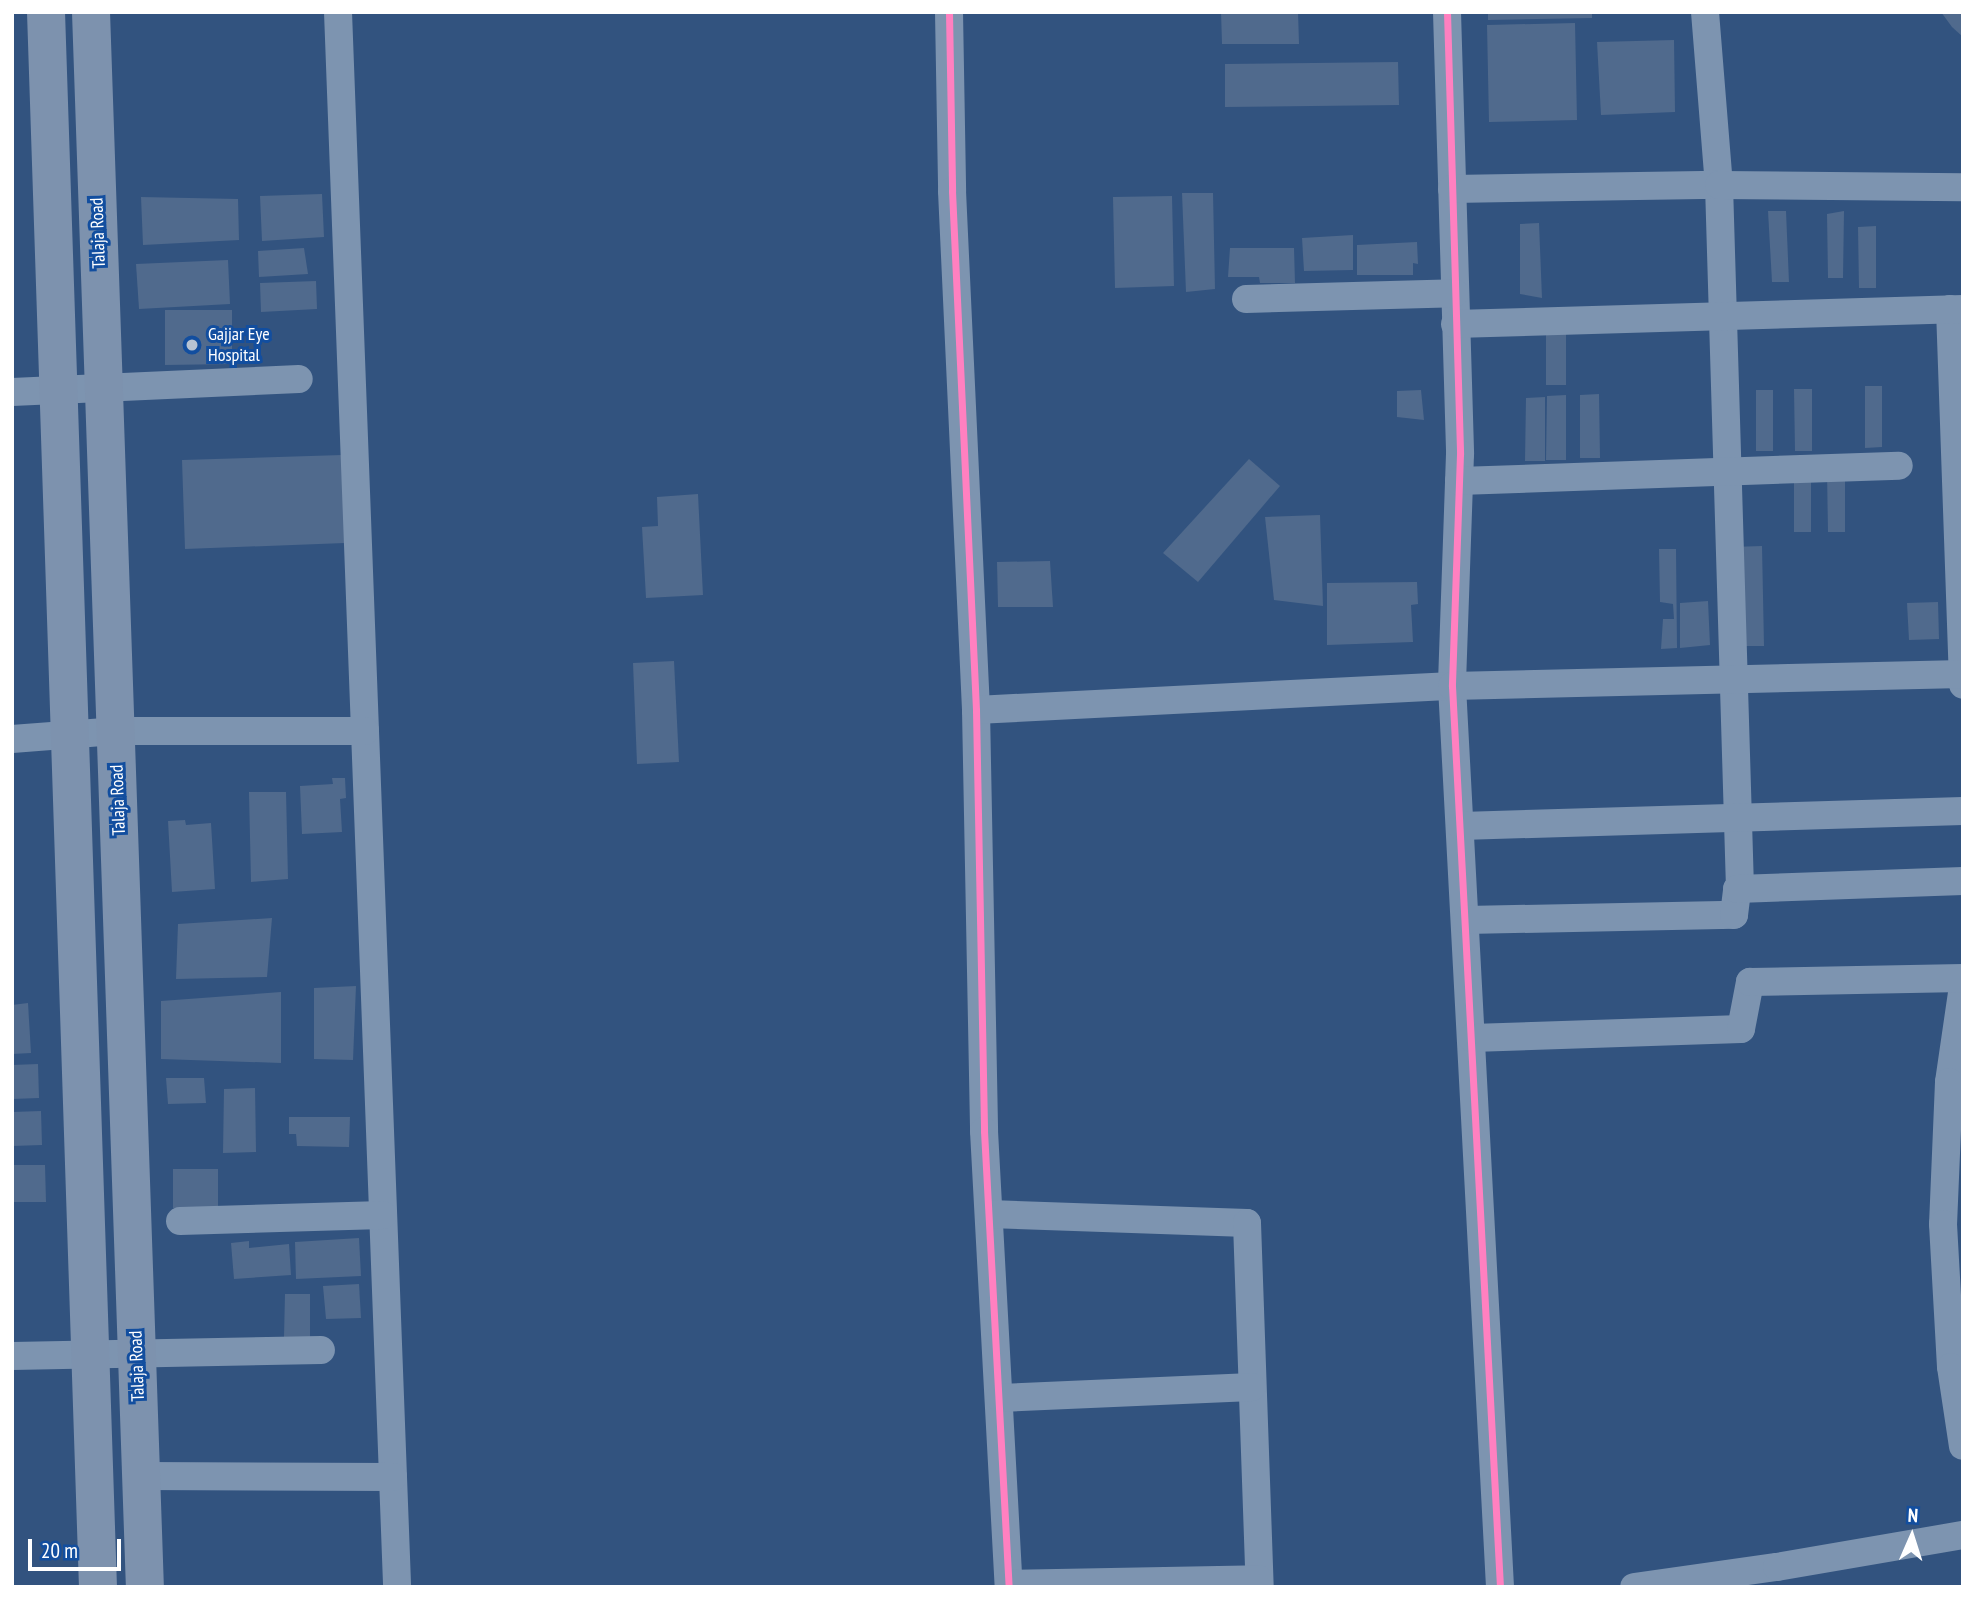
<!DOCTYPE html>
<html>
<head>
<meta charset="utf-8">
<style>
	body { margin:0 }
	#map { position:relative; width:1975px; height:1599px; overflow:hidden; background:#32537f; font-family:"PT Sans Narrow",sans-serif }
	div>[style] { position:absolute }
	.building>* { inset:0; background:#506a8d }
	.street>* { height:28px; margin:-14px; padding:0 14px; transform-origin:14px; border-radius:14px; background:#7d94b0 }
	.primary>* { height:38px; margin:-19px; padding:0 19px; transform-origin:19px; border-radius:19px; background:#7d92ae }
	.cycleway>* { height:7px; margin:-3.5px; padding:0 3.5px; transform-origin:3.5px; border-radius:3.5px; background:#ff80c0 }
	.dots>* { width:19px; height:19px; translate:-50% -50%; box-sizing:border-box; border:4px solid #124e9f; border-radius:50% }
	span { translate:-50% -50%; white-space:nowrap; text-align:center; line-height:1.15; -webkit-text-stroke:6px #124e9f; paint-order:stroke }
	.street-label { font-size:18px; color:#fff }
	.poi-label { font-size:18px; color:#fff }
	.left { translate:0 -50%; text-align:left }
	.frame { position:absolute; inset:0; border:14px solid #fff; pointer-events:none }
	.north { position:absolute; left:1877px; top:1501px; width:70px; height:70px; -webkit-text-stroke:5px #124e9f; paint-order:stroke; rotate:3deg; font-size:19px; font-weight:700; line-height:28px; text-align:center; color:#fff }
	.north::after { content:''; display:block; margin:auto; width:24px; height:32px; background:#fff; clip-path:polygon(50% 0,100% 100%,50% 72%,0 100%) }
	.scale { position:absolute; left:28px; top:1539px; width:93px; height:32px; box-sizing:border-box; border:4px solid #fff; border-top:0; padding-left:9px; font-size:21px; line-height:24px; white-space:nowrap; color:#fff; -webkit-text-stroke:5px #124e9f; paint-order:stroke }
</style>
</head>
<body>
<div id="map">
	<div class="building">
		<i style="clip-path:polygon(1221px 12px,1298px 12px,1299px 44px,1222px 44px)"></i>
		<i style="clip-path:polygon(1488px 12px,1592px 12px,1592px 18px,1488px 20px)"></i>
		<i style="clip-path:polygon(1941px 12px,1963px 12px,1963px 37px,1952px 27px)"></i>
		<i style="clip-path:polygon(1575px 23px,1577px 120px,1489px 122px,1487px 25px)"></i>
		<i style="clip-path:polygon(1674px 40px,1675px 112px,1601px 115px,1597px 42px)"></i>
		<i style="clip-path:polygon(1398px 62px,1399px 105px,1225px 107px,1225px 64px)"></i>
		<i style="clip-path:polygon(1182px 193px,1213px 193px,1215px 289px,1186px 292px)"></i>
		<i style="clip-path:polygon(322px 194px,324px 237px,262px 241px,260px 196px)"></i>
		<i style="clip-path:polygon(1172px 196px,1174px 286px,1115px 288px,1113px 197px)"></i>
		<i style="clip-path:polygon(141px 197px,238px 199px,239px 240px,143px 245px)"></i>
		<i style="clip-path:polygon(1768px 211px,1786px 211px,1789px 282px,1772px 282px)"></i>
		<i style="clip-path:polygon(1844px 211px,1843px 278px,1828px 278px,1827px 214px)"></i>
		<i style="clip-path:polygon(1539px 223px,1542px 298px,1520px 294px,1520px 224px)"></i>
		<i style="clip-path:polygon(1876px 226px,1876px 288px,1859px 288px,1858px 227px)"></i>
		<i style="clip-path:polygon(1353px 235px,1353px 270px,1304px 271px,1302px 238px)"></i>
		<i style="clip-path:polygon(1417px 242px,1418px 264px,1413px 263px,1413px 275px,1357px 275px,1357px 245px)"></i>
		<i style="clip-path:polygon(304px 248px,308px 274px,259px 277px,258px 251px)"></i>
		<i style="clip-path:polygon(1230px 248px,1294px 248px,1295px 283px,1260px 283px,1259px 277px,1228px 277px)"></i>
		<i style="clip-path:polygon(228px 260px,230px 304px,139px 309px,136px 264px)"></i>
		<i style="clip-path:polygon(316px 281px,317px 309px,261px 312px,260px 283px)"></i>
		<i style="clip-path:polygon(165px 310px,232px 310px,232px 364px,165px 365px)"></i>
		<i style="clip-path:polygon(1566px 321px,1566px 385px,1546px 385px,1546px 322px)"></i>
		<i style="clip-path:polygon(1865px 386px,1882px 386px,1882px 447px,1865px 448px)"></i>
		<i style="clip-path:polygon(1794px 389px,1812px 389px,1812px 451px,1795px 451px)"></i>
		<i style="clip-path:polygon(1421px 390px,1424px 420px,1397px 417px,1397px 391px)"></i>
		<i style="clip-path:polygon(1756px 390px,1773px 390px,1773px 451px,1756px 451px)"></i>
		<i style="clip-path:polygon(1599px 394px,1600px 458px,1580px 458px,1580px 395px)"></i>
		<i style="clip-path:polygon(1566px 395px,1566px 460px,1546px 460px,1547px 396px)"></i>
		<i style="clip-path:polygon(1545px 397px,1545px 461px,1525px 461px,1526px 398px)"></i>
		<i style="clip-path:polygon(342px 455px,345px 543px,185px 549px,182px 460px)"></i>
		<i style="clip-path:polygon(1249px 459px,1280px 486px,1198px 582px,1163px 553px)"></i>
		<i style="clip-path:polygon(1845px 470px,1845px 532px,1828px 532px,1827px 471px)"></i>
		<i style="clip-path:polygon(1794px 471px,1811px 471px,1811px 532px,1794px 532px)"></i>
		<i style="clip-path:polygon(698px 494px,703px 595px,646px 598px,642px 527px,658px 526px,657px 497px)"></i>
		<i style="clip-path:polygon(1320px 515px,1323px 606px,1274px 600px,1265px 517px)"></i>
		<i style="clip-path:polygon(1762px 546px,1764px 646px,1735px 646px,1732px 547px)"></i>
		<i style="clip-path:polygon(1659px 549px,1676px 549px,1677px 648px,1661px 649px,1663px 619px,1674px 619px,1673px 604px,1660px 602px)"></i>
		<i style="clip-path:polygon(1050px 561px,1053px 607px,998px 607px,997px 562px)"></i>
		<i style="clip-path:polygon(1417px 582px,1418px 604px,1411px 605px,1413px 642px,1327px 645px,1327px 583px)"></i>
		<i style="clip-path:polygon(1708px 601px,1710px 645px,1680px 648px,1680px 603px)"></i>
		<i style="clip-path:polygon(1938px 602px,1939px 639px,1909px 640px,1907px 603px)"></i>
		<i style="clip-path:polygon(674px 661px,679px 762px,637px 764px,633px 663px)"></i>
		<i style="clip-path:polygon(332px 778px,345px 778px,346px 798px,340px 799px,342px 832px,302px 834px,300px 786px,333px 784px)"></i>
		<i style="clip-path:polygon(249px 792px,286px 792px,288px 879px,251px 882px)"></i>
		<i style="clip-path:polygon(185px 820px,186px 825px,211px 823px,215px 889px,172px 892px,168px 821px)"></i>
		<i style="clip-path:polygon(272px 918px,267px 977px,176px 979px,178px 924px)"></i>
		<i style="clip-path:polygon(356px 986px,353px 1060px,314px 1059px,314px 988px)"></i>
		<i style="clip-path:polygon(281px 992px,281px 1063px,161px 1059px,161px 1001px)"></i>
		<i style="clip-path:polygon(28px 1003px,31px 1053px,12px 1054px,12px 1005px)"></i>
		<i style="clip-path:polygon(38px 1064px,39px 1098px,12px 1099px,12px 1065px)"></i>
		<i style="clip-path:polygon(166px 1078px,204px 1078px,206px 1103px,168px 1104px)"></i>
		<i style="clip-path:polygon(255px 1088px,256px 1152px,223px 1153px,224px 1089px)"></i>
		<i style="clip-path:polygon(41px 1111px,42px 1145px,12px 1146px,12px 1112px)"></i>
		<i style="clip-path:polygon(289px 1117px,350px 1117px,349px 1147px,297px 1146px,296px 1134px,289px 1134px)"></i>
		<i style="clip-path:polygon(12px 1165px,45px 1165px,46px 1202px,12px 1202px)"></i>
		<i style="clip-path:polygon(173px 1169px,218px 1169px,218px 1208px,173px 1208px)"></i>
		<i style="clip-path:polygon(359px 1238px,361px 1276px,296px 1279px,295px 1242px)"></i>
		<i style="clip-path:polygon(249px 1241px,249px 1248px,289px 1244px,291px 1275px,234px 1279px,231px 1243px)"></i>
		<i style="clip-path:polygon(359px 1284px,361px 1318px,326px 1319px,323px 1286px)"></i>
		<i style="clip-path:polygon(285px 1294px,310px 1294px,310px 1337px,284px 1337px)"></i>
	</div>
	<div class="street">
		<i style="left:338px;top:12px;width:1576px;rotate:87.85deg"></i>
		<i style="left:949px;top:12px;width:179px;rotate:89deg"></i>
		<i style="left:952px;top:191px;width:520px;rotate:87.35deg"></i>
		<i style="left:976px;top:710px;width:421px;rotate:88.9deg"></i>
		<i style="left:984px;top:1131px;width:457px;rotate:86.9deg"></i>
		<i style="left:1447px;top:12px;width:442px;rotate:88.3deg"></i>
		<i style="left:1460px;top:454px;width:232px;rotate:92deg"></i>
		<i style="left:1452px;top:686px;width:902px;rotate:86.95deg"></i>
		<i style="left:1705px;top:12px;width:174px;rotate:85.4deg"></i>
		<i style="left:1719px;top:185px;width:704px;rotate:88.29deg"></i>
		<i style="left:1452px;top:189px;width:267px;rotate:-0.9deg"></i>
		<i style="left:1719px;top:185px;width:244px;rotate:0.5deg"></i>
		<i style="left:1246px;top:299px;width:209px;rotate:-1.6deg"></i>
		<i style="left:1950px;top:309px;width:376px;rotate:88deg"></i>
		<i style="left:1455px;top:324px;width:508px;rotate:-1.69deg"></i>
		<i style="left:12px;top:392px;width:287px;rotate:-2.6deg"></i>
		<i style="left:1459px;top:481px;width:440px;rotate:-2deg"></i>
		<i style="left:976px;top:710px;width:477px;rotate:-2.9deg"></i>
		<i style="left:1452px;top:686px;width:511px;rotate:-1.35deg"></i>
		<i style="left:12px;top:739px;width:103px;rotate:-4.4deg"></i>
		<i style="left:115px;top:731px;width:250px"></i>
		<i style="left:1461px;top:826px;width:502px;rotate:-1.71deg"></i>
		<i style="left:1466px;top:920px;width:268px;rotate:-1.1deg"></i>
		<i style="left:1734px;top:915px;width:26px;rotate:-83deg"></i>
		<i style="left:1737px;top:889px;width:226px;rotate:-2deg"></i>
		<i style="left:1963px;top:986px;width:97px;rotate:98.3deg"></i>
		<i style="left:1949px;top:1082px;width:142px;rotate:92.4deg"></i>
		<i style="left:1943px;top:1224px;width:143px;rotate:86.8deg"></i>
		<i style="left:1951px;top:1367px;width:80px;rotate:81.4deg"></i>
		<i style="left:1472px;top:1038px;width:269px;rotate:-1.9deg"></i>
		<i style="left:1741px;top:1029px;width:48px;rotate:-79.2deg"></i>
		<i style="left:1750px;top:982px;width:213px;rotate:-1.1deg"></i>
		<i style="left:989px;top:1214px;width:258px;rotate:2deg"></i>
		<i style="left:1247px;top:1223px;width:364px;rotate:88deg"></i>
		<i style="left:180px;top:1221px;width:203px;rotate:-1.7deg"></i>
		<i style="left:12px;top:1356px;width:309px;rotate:-1.1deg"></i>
		<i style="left:1000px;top:1398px;width:252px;rotate:-2.5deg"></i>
		<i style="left:141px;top:1476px;width:252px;rotate:0.2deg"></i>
		<i style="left:1009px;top:1584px;width:250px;rotate:-1.1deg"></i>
		<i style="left:1634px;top:1587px;width:144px;rotate:-8deg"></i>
		<i style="left:1777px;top:1567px;width:189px;rotate:-9.8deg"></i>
	</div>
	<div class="primary">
		<i style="left:46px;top:12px;width:1576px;rotate:88.11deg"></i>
		<i style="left:91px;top:12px;width:1576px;rotate:88.04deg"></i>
	</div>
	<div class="cycleway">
		<i style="left:949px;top:12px;width:179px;rotate:89deg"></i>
		<i style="left:952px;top:191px;width:520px;rotate:87.35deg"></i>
		<i style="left:976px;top:710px;width:421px;rotate:88.9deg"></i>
		<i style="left:984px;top:1131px;width:457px;rotate:86.9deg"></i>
		<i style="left:1447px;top:12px;width:442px;rotate:88.3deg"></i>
		<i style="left:1460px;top:454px;width:232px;rotate:92deg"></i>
		<i style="left:1452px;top:686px;width:902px;rotate:86.95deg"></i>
	</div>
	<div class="dots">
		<i style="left:192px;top:345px;background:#b7c3d2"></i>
	</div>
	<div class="street-label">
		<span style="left:98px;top:233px;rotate:-92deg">Talaja Road</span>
		<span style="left:118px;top:800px;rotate:-92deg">Talaja Road</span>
		<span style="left:137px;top:1366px;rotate:-92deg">Talaja Road</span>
	</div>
	<div class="poi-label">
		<span class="left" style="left:208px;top:345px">Gajjar Eye<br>Hospital</span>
	</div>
	<div class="frame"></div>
	<div class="north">N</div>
	<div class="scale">20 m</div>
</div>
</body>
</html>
